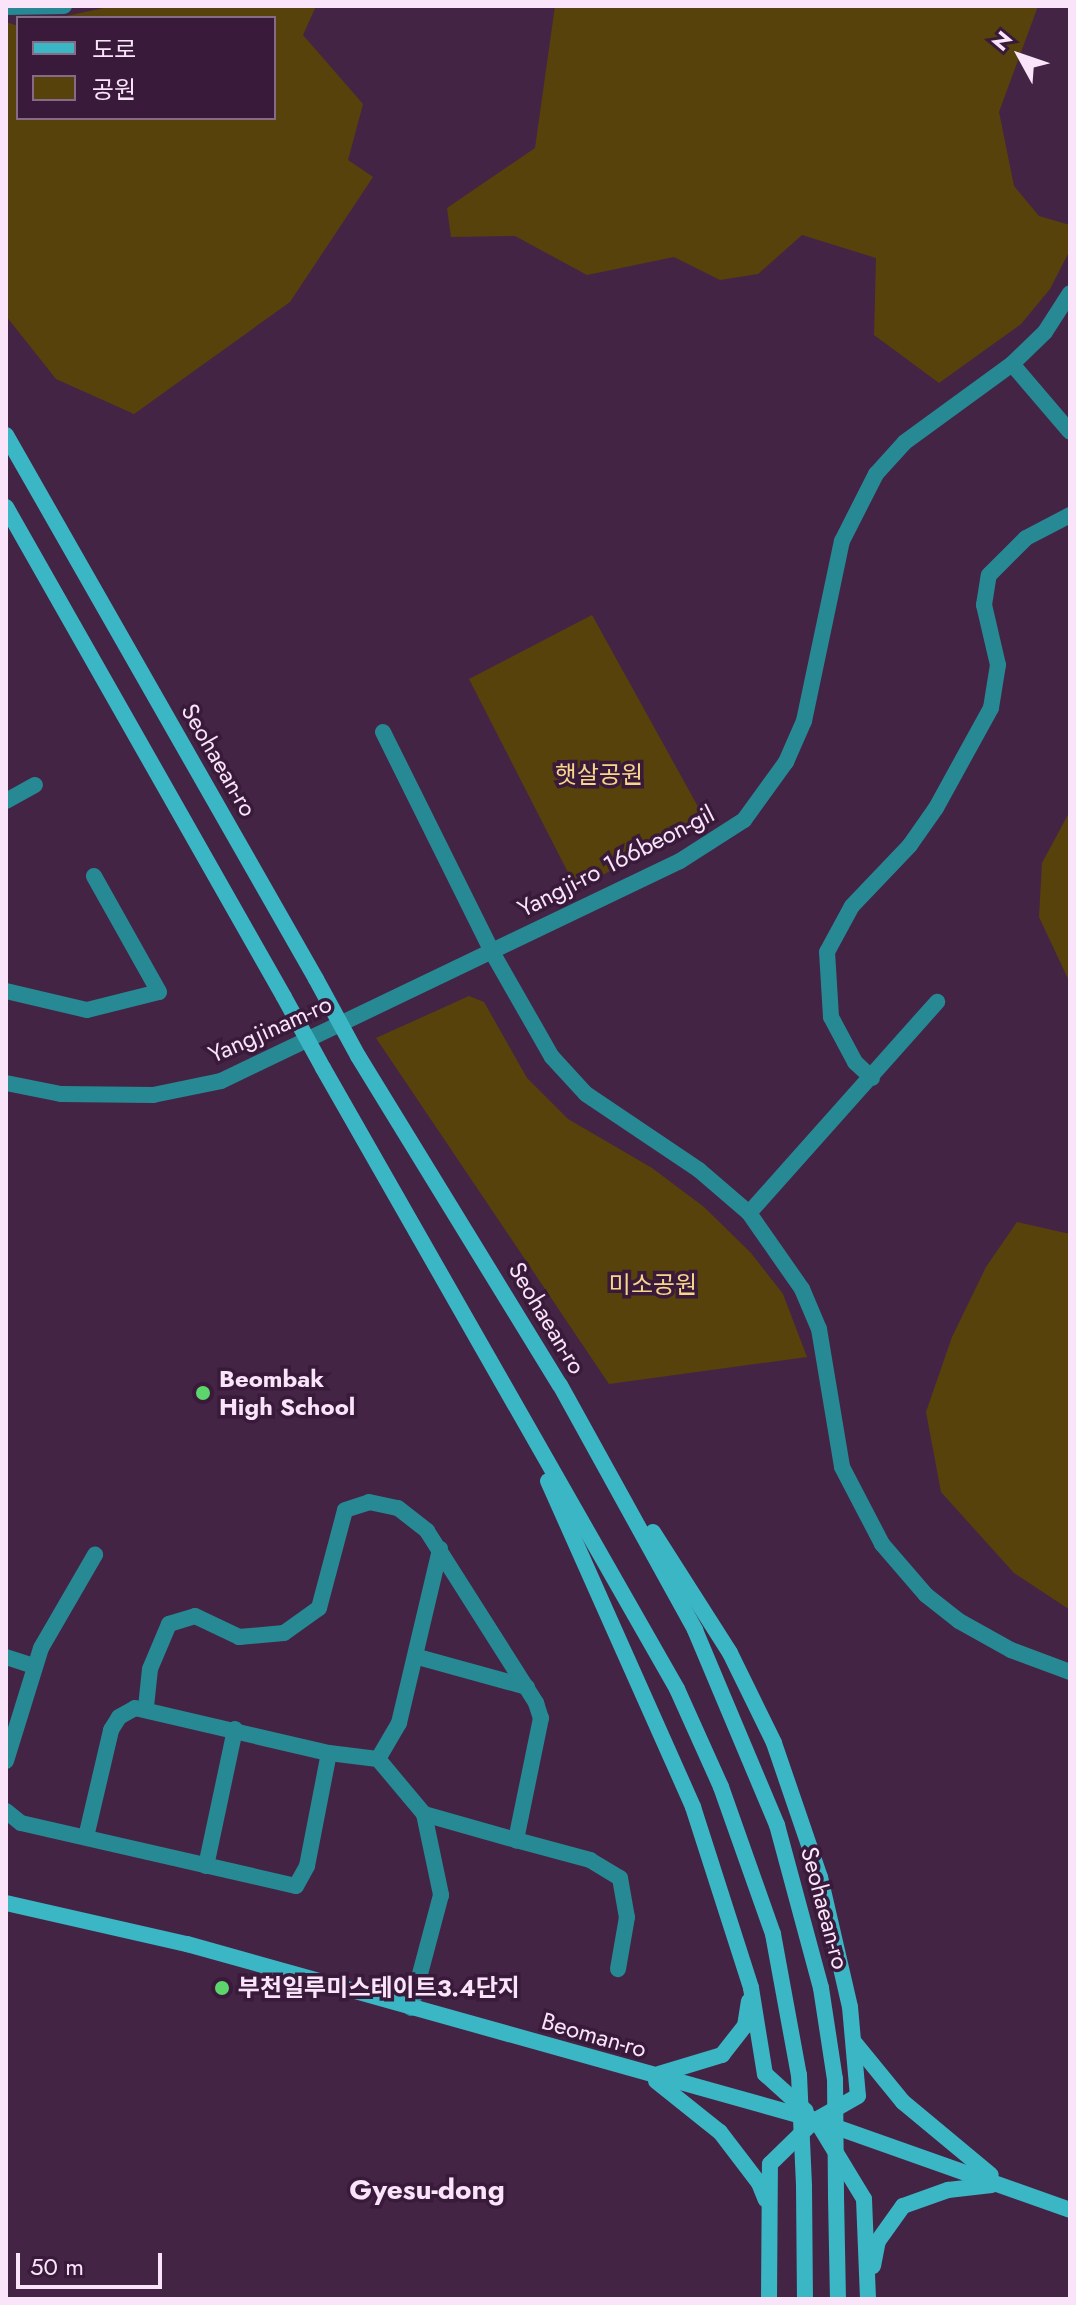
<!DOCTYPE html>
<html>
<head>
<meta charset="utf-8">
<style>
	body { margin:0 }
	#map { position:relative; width:1076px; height:2305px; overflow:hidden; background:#442445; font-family:Jost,"Noto Sans KR",sans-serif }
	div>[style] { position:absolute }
	.green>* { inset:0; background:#57420b }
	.street>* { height:16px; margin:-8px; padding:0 8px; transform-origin:8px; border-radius:8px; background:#278994 }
	.secondary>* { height:16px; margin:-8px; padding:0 8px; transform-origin:8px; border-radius:8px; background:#3bb6c4 }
	.secondary-bridge>* { height:16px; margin:-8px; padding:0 8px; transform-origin:8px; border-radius:8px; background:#3bb6c4 }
	.dots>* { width:22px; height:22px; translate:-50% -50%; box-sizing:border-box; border:4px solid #391a3a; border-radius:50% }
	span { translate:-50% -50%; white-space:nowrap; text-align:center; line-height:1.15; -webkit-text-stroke:7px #391a3a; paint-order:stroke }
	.street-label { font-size:24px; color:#f9e4f9 }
	.park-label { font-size:24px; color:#f7d58b }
	.poi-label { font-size:24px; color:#f9e4f9; font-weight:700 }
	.left { translate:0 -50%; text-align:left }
	.quarter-label { font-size:28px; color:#f9e4f9; font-weight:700 }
	.frame { position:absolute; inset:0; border:8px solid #f9e4f9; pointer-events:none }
	.legend { position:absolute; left:16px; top:16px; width:260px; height:104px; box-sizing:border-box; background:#391a3a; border:2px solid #866b86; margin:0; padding:10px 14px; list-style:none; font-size:24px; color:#f9e4f9 }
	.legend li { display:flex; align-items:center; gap:16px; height:40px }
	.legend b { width:40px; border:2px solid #866b86 }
	.north { position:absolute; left:980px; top:16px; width:80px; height:80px; -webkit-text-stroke:6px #391a3a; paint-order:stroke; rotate:310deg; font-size:22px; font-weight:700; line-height:32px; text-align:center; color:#f9e4f9 }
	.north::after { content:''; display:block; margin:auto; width:28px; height:36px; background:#f9e4f9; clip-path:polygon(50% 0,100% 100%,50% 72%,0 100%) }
	.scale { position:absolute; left:16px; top:2253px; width:146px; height:36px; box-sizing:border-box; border:4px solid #f9e4f9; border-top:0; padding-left:10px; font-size:24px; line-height:28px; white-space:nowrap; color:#f9e4f9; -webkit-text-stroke:6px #391a3a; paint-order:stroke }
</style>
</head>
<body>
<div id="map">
	<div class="green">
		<i style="clip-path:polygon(113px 6px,316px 6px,303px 35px,363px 104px,348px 160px,373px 177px,290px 302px,134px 414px,56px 379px,6px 316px,6px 22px,18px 26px,18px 118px,274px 118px,274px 18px,57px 18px)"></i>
		<i style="clip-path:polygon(555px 6px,1038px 6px,999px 112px,1014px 186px,1039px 216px,1070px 225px,1070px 250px,1050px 289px,1021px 324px,939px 383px,874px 335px,876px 258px,802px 235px,758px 274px,720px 280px,674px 257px,587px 275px,515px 236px,451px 237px,447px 208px,535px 148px)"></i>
		<i style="clip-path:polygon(592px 615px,707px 823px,576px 888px,469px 679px)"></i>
		<i style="clip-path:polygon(1070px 811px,1070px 983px,1039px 917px,1042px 863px)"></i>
		<i style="clip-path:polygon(469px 996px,484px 1002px,527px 1078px,568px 1119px,652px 1168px,704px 1207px,751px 1253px,783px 1294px,807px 1357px,609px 1384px,376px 1038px)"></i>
		<i style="clip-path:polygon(1017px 1222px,1070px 1234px,1070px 1610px,1014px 1573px,941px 1492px,926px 1412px,952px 1337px,986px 1267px)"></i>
	</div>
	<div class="street">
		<i style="left:6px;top:7px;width:58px;rotate:-1deg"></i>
		<i style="left:1012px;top:364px;width:89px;rotate:49.5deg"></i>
		<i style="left:383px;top:732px;width:246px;rotate:63.6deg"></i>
		<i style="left:492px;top:952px;width:121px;rotate:60.3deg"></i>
		<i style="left:552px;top:1057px;width:50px;rotate:47.4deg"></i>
		<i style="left:586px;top:1094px;width:136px;rotate:33.9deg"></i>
		<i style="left:699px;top:1170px;width:66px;rotate:40.7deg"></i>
		<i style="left:749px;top:1213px;width:93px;rotate:55.1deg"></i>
		<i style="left:802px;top:1289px;width:43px;rotate:67deg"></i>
		<i style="left:819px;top:1329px;width:140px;rotate:80.5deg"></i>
		<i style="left:842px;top:1467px;width:87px;rotate:62.5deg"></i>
		<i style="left:882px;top:1544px;width:67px;rotate:49.2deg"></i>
		<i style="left:926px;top:1595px;width:42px;rotate:38.2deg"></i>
		<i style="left:959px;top:1621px;width:60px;rotate:29.1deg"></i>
		<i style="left:1011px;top:1650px;width:63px;rotate:20.4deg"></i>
		<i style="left:6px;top:801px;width:33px;rotate:-29deg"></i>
		<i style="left:6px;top:991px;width:83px;rotate:13.2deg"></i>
		<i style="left:87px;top:1010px;width:74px;rotate:-14deg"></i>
		<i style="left:159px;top:992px;width:133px;rotate:-119.3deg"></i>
		<i style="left:872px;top:1078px;width:23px;rotate:-137deg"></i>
		<i style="left:855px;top:1062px;width:51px;rotate:-118.1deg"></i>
		<i style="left:831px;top:1017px;width:65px;rotate:-93.5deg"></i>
		<i style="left:827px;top:952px;width:52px;rotate:-61.5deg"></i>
		<i style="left:852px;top:906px;width:84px;rotate:-46.4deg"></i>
		<i style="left:910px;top:845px;width:45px;rotate:-54.9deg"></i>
		<i style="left:936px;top:808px;width:114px;rotate:-61.2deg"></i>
		<i style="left:991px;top:708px;width:44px;rotate:-80.8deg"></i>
		<i style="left:998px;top:665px;width:62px;rotate:-103.1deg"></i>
		<i style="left:984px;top:605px;width:30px;rotate:-81deg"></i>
		<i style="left:989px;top:575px;width:52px;rotate:-45deg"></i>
		<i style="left:1026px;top:538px;width:50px;rotate:-27.6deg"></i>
		<i style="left:6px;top:1083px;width:56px;rotate:11.3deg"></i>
		<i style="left:61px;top:1094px;width:92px;rotate:0.6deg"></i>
		<i style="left:153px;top:1095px;width:69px;rotate:-11.6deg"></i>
		<i style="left:221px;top:1081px;width:509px;rotate:-25.61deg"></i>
		<i style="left:680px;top:861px;width:76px;rotate:-32.6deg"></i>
		<i style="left:744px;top:820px;width:72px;rotate:-54.1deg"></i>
		<i style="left:786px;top:762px;width:45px;rotate:-66.3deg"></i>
		<i style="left:804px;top:721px;width:184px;rotate:-78.1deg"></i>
		<i style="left:842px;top:541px;width:75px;rotate:-63.1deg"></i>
		<i style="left:876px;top:474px;width:43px;rotate:-47.8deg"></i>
		<i style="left:905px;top:442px;width:132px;rotate:-36.1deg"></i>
		<i style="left:1012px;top:364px;width:46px;rotate:-44.1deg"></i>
		<i style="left:1045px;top:332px;width:46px;rotate:-57.3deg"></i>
		<i style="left:749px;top:1213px;width:283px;rotate:-48.3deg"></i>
		<i style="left:6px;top:1657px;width:28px;rotate:18deg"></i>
		<i style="left:418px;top:1657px;width:113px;rotate:15.4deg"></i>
		<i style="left:146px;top:1707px;width:38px;rotate:-84deg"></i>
		<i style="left:150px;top:1669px;width:49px;rotate:-67.1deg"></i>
		<i style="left:169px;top:1624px;width:27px;rotate:-17deg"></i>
		<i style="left:195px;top:1616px;width:49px;rotate:25.5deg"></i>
		<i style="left:239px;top:1637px;width:45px;rotate:-5.1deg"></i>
		<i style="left:284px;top:1633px;width:43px;rotate:-35.5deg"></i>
		<i style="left:319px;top:1608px;width:101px;rotate:-75.1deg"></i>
		<i style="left:345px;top:1510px;width:25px;rotate:-18deg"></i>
		<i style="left:369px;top:1502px;width:30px;rotate:12deg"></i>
		<i style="left:398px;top:1508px;width:37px;rotate:38deg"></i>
		<i style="left:427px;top:1531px;width:204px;rotate:57.6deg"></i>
		<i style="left:536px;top:1703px;width:16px;rotate:72deg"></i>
		<i style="left:541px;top:1718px;width:125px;rotate:101.6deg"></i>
		<i style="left:516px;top:1840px;width:77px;rotate:15.1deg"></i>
		<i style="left:590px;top:1860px;width:35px;rotate:31deg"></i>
		<i style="left:620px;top:1878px;width:40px;rotate:80deg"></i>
		<i style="left:627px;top:1917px;width:53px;rotate:99.8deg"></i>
		<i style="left:378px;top:1759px;width:72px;rotate:50.1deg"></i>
		<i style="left:424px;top:1814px;width:83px;rotate:78.1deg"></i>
		<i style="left:441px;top:1895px;width:117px;rotate:104.9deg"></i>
		<i style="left:6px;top:1761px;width:118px;rotate:-72.8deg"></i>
		<i style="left:41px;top:1648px;width:108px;rotate:-59.9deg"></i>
		<i style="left:6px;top:1811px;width:19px;rotate:39deg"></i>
		<i style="left:21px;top:1823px;width:282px;rotate:12.9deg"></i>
		<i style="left:296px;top:1886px;width:23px;rotate:-61deg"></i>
		<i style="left:307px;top:1866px;width:115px;rotate:-79deg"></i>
		<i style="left:329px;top:1753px;width:49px;rotate:7deg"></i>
		<i style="left:378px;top:1759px;width:42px;rotate:-59.7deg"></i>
		<i style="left:399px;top:1723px;width:179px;rotate:-76.7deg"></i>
		<i style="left:424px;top:1814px;width:96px;rotate:15.8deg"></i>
		<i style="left:86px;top:1837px;width:110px;rotate:-76.8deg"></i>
		<i style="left:111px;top:1730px;width:15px;rotate:-58deg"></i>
		<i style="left:119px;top:1717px;width:18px;rotate:-29deg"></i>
		<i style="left:135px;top:1708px;width:199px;rotate:13.1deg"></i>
		<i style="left:206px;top:1866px;width:140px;rotate:-78deg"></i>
	</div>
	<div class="secondary">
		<i style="left:6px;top:435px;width:626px;rotate:60.32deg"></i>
		<i style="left:6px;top:507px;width:563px;rotate:60.43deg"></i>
		<i style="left:358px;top:1056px;width:386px;rotate:58.5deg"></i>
		<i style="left:560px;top:1385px;width:280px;rotate:61.1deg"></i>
		<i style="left:695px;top:1630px;width:212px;rotate:67.2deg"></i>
		<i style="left:777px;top:1825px;width:169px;rotate:74.9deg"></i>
		<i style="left:821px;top:1988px;width:92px;rotate:81.3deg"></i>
		<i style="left:323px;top:1068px;width:715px;rotate:60.31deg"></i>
		<i style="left:677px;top:1689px;width:107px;rotate:65.8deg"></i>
		<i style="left:721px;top:1787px;width:156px;rotate:70.5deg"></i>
		<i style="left:773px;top:1934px;width:143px;rotate:79.6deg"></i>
		<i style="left:548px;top:1481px;width:357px;rotate:66deg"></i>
		<i style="left:693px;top:1807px;width:190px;rotate:72.2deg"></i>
		<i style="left:751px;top:1988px;width:87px;rotate:80.8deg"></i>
		<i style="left:765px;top:2074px;width:55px;rotate:42.1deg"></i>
		<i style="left:653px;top:1532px;width:143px;rotate:57.5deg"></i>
		<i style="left:730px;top:1653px;width:100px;rotate:63.9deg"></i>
		<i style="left:774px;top:1743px;width:142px;rotate:71.1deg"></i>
		<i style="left:820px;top:1877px;width:133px;rotate:77deg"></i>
		<i style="left:850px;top:2007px;width:89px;rotate:84.9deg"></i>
		<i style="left:858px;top:2096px;width:48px;rotate:150.3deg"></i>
		<i style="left:816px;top:2120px;width:92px;rotate:58.7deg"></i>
		<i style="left:864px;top:2199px;width:100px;rotate:87.7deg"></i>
		<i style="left:6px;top:1903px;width:186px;rotate:12.8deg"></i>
		<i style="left:187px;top:1944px;width:653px;rotate:15.63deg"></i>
		<i style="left:816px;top:2120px;width:269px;rotate:19.5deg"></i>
		<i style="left:854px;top:2042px;width:77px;rotate:50.8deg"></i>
		<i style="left:903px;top:2102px;width:114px;rotate:39.7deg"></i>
		<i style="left:659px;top:2074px;width:66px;rotate:-16.8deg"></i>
		<i style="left:722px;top:2055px;width:37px;rotate:-52deg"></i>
		<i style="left:745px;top:2026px;width:25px;rotate:-81deg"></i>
		<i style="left:656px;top:2081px;width:82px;rotate:38.6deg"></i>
		<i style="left:720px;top:2132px;width:64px;rotate:52.6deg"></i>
		<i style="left:759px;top:2183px;width:18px;rotate:68deg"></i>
		<i style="left:804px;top:2187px;width:112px;rotate:89.5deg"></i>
		<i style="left:836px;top:2196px;width:103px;rotate:88.9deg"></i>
		<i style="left:873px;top:2266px;width:25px;rotate:-79deg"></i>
		<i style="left:878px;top:2241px;width:43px;rotate:-54.5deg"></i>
		<i style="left:903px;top:2206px;width:48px;rotate:-19.6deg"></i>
		<i style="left:948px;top:2190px;width:44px;rotate:-6.5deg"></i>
		<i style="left:769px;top:2299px;width:135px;rotate:-89.6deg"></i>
		<i style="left:770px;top:2164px;width:54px;rotate:-44.3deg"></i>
	</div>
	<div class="secondary-bridge">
		<i style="left:316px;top:979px;width:88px;rotate:61.4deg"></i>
		<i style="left:284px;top:997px;width:81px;rotate:61.2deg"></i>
		<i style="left:799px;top:2075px;width:112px;rotate:87.4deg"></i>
		<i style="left:835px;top:2079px;width:117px;rotate:89.5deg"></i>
	</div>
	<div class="dots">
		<i style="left:203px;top:1393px;background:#5dd56d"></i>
		<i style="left:222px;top:1988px;background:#5dd56d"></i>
	</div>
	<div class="street-label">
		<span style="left:219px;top:760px;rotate:60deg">Seohaean-ro</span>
		<span style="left:616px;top:861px;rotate:-27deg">Yangji-ro 166beon-gil</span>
		<span style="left:270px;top:1029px;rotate:-24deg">Yangjinam-ro</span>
		<span style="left:547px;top:1318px;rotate:59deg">Seohaean-ro</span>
		<span style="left:825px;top:1908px;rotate:75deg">Seohaean-ro</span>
		<span style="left:594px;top:2035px;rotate:16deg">Beoman-ro</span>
	</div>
	<div class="park-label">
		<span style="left:599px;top:775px">햇살공원</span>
		<span style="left:653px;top:1285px">미소공원</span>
	</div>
	<div class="poi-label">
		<span class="left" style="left:219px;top:1393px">Beombak<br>High School</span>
		<span class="left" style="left:238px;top:1988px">부천일루미스테이트3.4단지</span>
	</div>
	<div class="quarter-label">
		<span style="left:427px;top:2190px">Gyesu-dong</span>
	</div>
	<div class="frame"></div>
	<ul class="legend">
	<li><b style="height:10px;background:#3bb6c4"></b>도로</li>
	<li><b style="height:22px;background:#57420b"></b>공원</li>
	</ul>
	<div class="north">N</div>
	<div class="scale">50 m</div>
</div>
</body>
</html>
